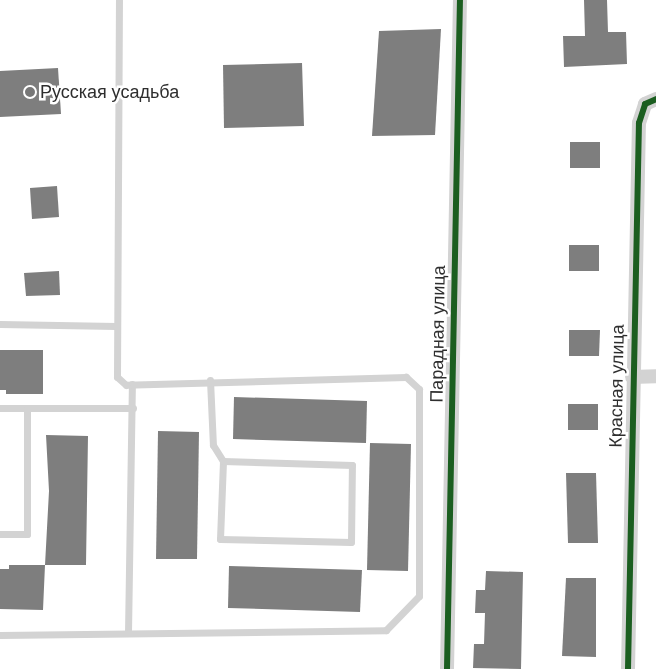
<!DOCTYPE html>
<html>
<head>
<meta charset="utf-8">
<style>
	body { margin:0 }
	#map { position:relative; width:656px; height:669px; overflow:hidden; background:#fff; font-family:"DM Sans",sans-serif }
	div>[style] { position:absolute }
	.building>* { inset:0; background:#7e7e7e }
	.service>* { height:7px; margin:-3.5px; padding:0 3.5px; transform-origin:3.5px; border-radius:3.5px; background:#d3d3d3 }
	.minor>* { height:14px; margin:-7px; padding:0 7px; transform-origin:7px; border-radius:7px; background:#d3d3d3 }
	.cycleway>* { height:6px; margin:-3px; padding:0 3px; transform-origin:3px; border-radius:3px; background:#1b5e20 }
	.dots>* { width:14px; height:14px; translate:-50% -50%; box-sizing:border-box; border:2px solid #fff; border-radius:50% }
	span { translate:-50% -50%; white-space:nowrap; text-align:center; line-height:1.15; -webkit-text-stroke:5px #fff; paint-order:stroke }
	.poi-label { font-size:18px; color:#2e2e2e }
	.left { translate:0 -50%; text-align:left }
	.street-label { font-size:18px; color:#2e2e2e }
</style>
</head>
<body>
<div id="map">
	<div class="building">
		<i style="clip-path:polygon(584px 0,607px 0,608px 32px,626px 32px,627px 64px,564px 67px,563px 36px,585px 36px)"></i>
		<i style="clip-path:polygon(441px 29px,435px 135px,372px 136px,379px 31px)"></i>
		<i style="clip-path:polygon(302px 63px,304px 126px,224px 128px,223px 65px)"></i>
		<i style="clip-path:polygon(58px 68px,61px 114px,0 117px,0 71px)"></i>
		<i style="clip-path:polygon(570px 142px,600px 142px,600px 168px,570px 168px)"></i>
		<i style="clip-path:polygon(57px 186px,59px 217px,32px 219px,30px 188px)"></i>
		<i style="clip-path:polygon(569px 245px,599px 245px,599px 271px,569px 271px)"></i>
		<i style="clip-path:polygon(59px 271px,60px 295px,26px 296px,24px 273px)"></i>
		<i style="clip-path:polygon(569px 330px,600px 330px,599px 356px,569px 356px)"></i>
		<i style="clip-path:polygon(0 350px,43px 350px,43px 394px,6px 394px,6px 390px,0 390px)"></i>
		<i style="clip-path:polygon(234px 397px,367px 401px,366px 443px,233px 439px)"></i>
		<i style="clip-path:polygon(568px 404px,598px 404px,598px 430px,568px 430px)"></i>
		<i style="clip-path:polygon(158px 431px,199px 432px,197px 559px,156px 559px)"></i>
		<i style="clip-path:polygon(46px 435px,88px 436px,86px 565px,45px 565px,49px 491px)"></i>
		<i style="clip-path:polygon(370px 443px,411px 444px,408px 571px,367px 570px)"></i>
		<i style="clip-path:polygon(566px 473px,596px 473px,598px 543px,568px 543px)"></i>
		<i style="clip-path:polygon(9px 565px,45px 565px,43px 610px,0 609px,0 569px,9px 569px)"></i>
		<i style="clip-path:polygon(229px 566px,362px 570px,360px 612px,228px 608px)"></i>
		<i style="clip-path:polygon(486px 571px,523px 572px,521px 669px,473px 668px,474px 644px,484px 644px,485px 613px,475px 613px,476px 590px,485px 590px)"></i>
		<i style="clip-path:polygon(566px 578px,596px 578px,596px 657px,562px 656px)"></i>
	</div>
	<div class="service">
		<i style="left:0;top:324px;width:116px;rotate:1deg"></i>
		<i style="left:210px;top:380px;width:65px;rotate:87.4deg"></i>
		<i style="left:213px;top:445px;width:19px;rotate:58deg"></i>
		<i style="left:223px;top:461px;width:78px;rotate:92.2deg"></i>
		<i style="left:220px;top:539px;width:131px;rotate:1.3deg"></i>
		<i style="left:351px;top:542px;width:77px;rotate:-89.3deg"></i>
		<i style="left:352px;top:465px;width:129px;rotate:-178.2deg"></i>
		<i style="left:0;top:408px;width:133px"></i>
		<i style="left:0;top:534px;width:27px"></i>
		<i style="left:27px;top:534px;width:126px;rotate:-90deg"></i>
		<i style="left:128px;top:633px;width:249px;rotate:-89.1deg"></i>
		<i style="left:0;top:635px;width:386px;rotate:-0.7deg"></i>
		<i style="left:386px;top:630px;width:47px;rotate:-45.9deg"></i>
		<i style="left:419px;top:596px;width:207px;rotate:-90deg"></i>
		<i style="left:419px;top:389px;width:18px;rotate:-137deg"></i>
		<i style="left:406px;top:377px;width:280px;rotate:178.4deg"></i>
		<i style="left:126px;top:385px;width:12px;rotate:-138deg"></i>
		<i style="left:117px;top:377px;width:377px;rotate:-89.7deg"></i>
	</div>
	<div class="minor">
		<i style="left:632px;top:377px;width:24px;rotate:-2deg"></i>
		<i style="left:447px;top:669px;width:669px;rotate:-88.89deg"></i>
		<i style="left:628px;top:669px;width:546px;rotate:-88.85deg"></i>
		<i style="left:639px;top:123px;width:20px;rotate:-72deg"></i>
		<i style="left:645px;top:104px;width:12px;rotate:-24deg"></i>
	</div>
	<div class="cycleway">
		<i style="left:447px;top:669px;width:669px;rotate:-88.89deg"></i>
		<i style="left:628px;top:669px;width:546px;rotate:-88.85deg"></i>
		<i style="left:639px;top:123px;width:20px;rotate:-72deg"></i>
		<i style="left:645px;top:104px;width:12px;rotate:-24deg"></i>
	</div>
	<div class="dots">
		<i style="left:30px;top:92px;background:#777"></i>
	</div>
	<div class="poi-label">
		<span class="left" style="left:40px;top:92px">Русская усадьба</span>
	</div>
	<div class="street-label">
		<span style="left:438px;top:334px;rotate:-89deg">Парадная улица</span>
		<span style="left:617px;top:386px;rotate:-89deg">Красная улица</span>
	</div>
</div>
</body>
</html>
